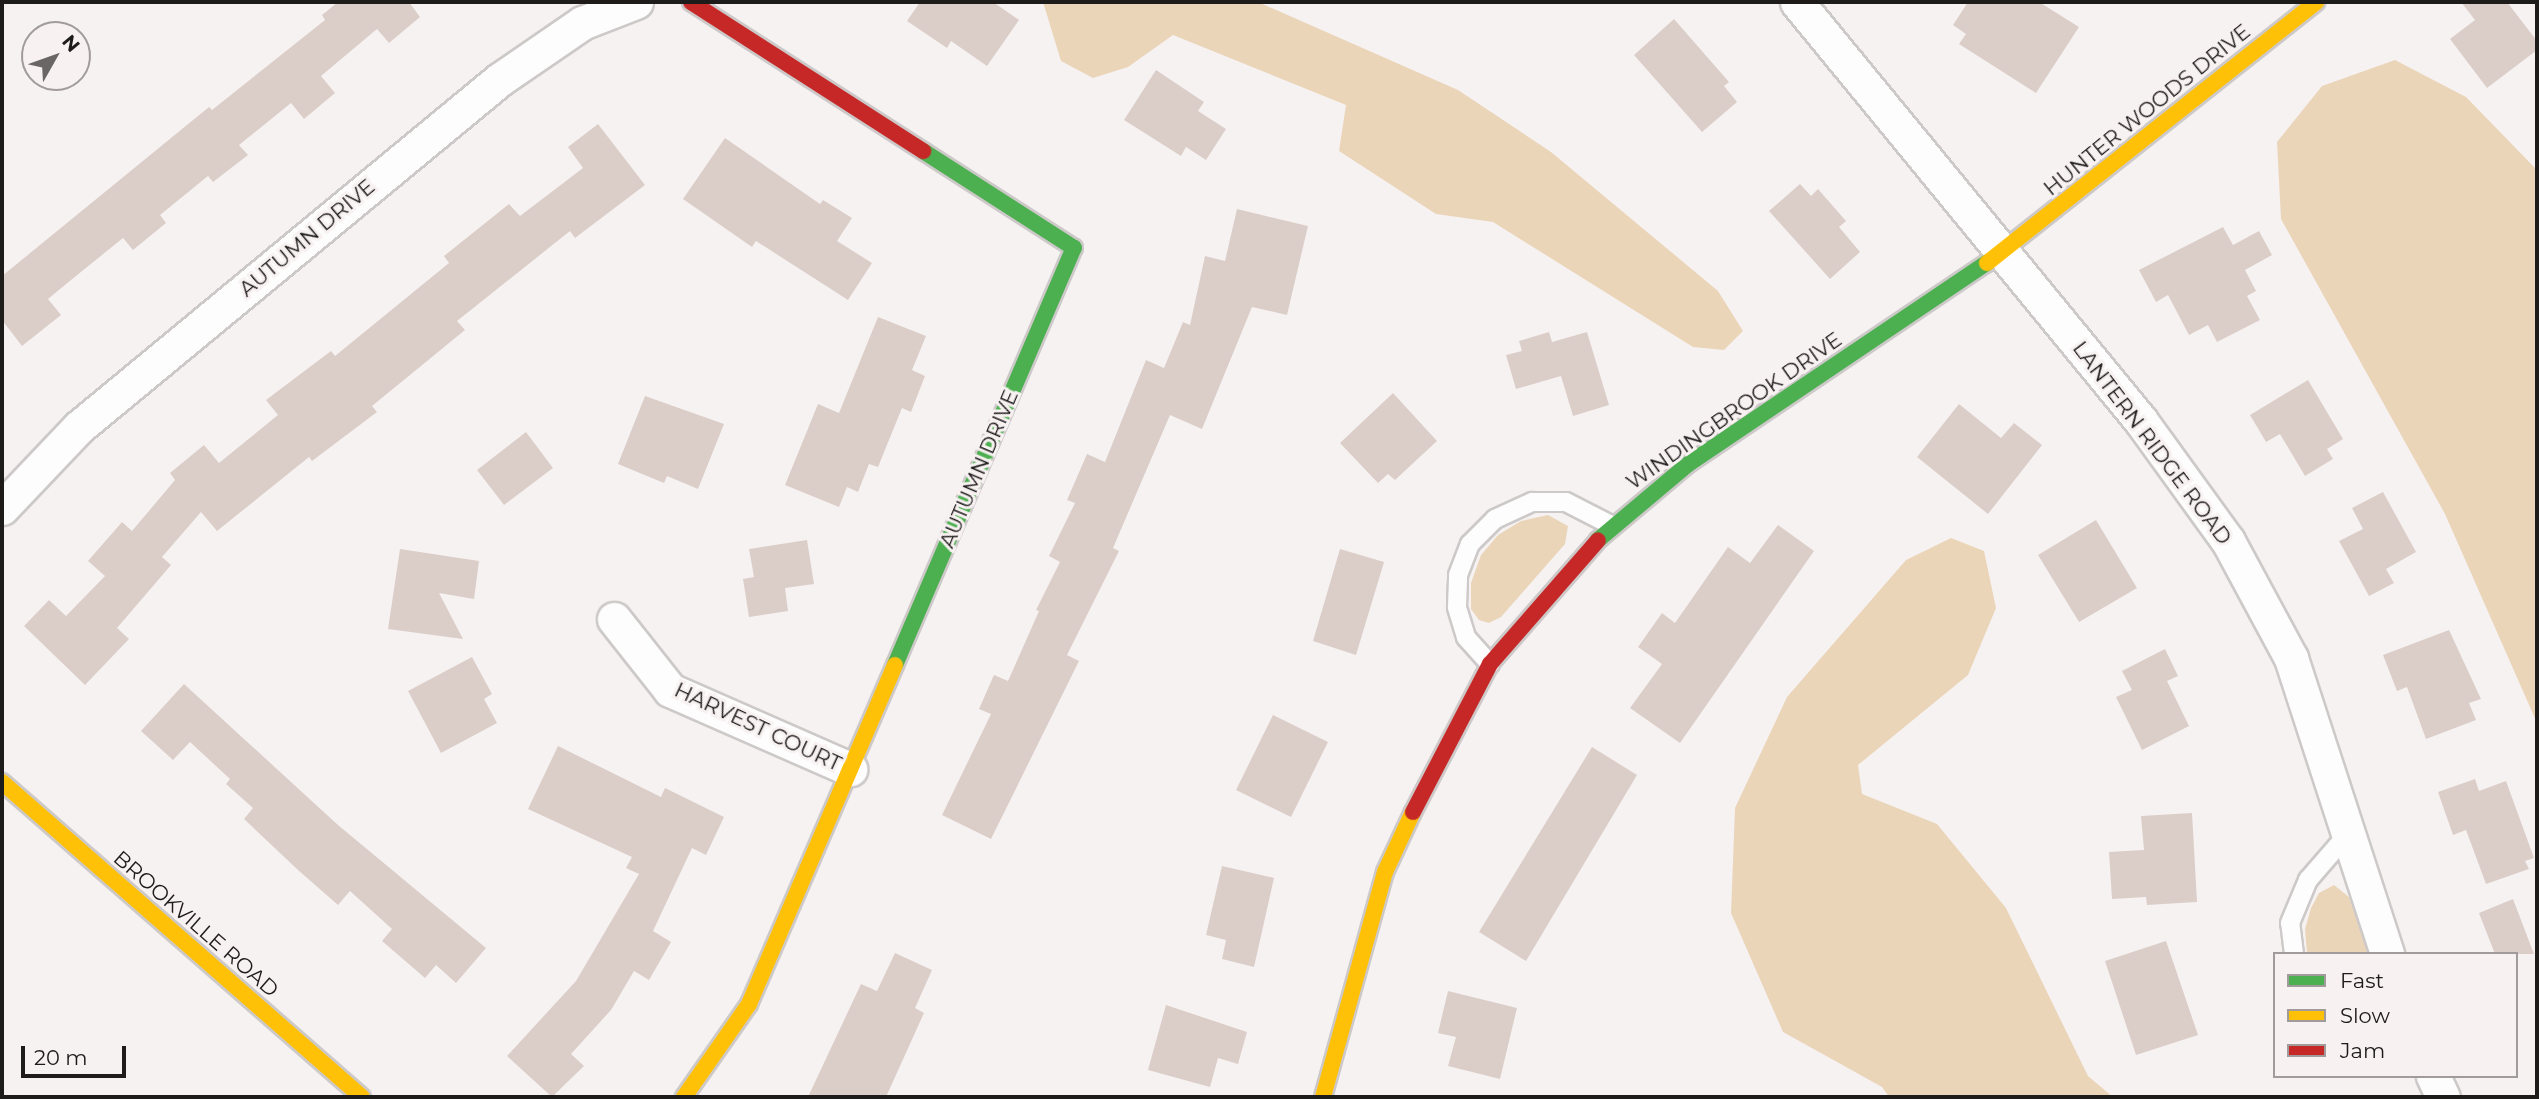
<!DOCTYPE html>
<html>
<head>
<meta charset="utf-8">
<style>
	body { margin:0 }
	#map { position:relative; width:2539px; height:1099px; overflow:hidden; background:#f7f2f2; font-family:Montserrat,sans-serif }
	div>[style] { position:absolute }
	.green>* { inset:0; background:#ead5b9 }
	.building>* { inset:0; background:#dbcec8 }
	.roads { filter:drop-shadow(2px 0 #cdc9c9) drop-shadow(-2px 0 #cdc9c9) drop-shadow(0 2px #cdc9c9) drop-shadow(0 -2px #cdc9c9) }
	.lane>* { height:18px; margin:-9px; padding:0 9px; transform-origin:9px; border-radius:9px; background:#fefdfd }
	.street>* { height:33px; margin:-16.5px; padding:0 16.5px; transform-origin:16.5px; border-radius:16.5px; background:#fefdfd }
	.fast>* { height:16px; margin:-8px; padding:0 8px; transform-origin:8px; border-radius:8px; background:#4caf50 }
	.slow>* { height:16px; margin:-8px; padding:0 8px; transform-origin:8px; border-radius:8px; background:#ffc107 }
	.jam>* { height:16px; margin:-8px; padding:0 8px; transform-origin:8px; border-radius:8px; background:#c62828 }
	span { translate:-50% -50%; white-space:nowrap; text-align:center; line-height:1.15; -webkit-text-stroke:6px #f8f1f1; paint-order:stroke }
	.street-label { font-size:21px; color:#1e1b1b }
	.frame { position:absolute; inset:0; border:4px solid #1e1b1b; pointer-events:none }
	.legend { position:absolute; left:2273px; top:952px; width:245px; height:126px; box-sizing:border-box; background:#f8f1f1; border:2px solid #a19b9b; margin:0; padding:9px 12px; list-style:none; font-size:21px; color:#1e1b1b }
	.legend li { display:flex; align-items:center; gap:14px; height:35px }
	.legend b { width:35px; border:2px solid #a19b9b }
	.north { position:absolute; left:21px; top:21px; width:70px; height:70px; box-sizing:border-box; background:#f8f1f1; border:2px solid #a19b9b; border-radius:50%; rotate:50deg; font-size:19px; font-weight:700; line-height:28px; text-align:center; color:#1e1b1b }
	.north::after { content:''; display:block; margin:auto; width:24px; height:32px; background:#6a6666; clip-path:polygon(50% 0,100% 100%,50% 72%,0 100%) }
	.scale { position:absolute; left:21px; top:1046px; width:105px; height:32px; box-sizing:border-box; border:4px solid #1e1b1b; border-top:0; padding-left:9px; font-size:21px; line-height:24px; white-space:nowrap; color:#1e1b1b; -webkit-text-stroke:5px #f8f1f1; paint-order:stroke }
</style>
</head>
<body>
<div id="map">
	<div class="green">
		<i style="clip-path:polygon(1043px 2px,1258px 2px,1458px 90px,1551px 152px,1718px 291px,1743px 331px,1724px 350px,1693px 347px,1493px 222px,1436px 214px,1339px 151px,1346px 105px,1173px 35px,1128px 67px,1093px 78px,1061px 61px)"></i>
		<i style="clip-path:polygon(2395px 60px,2466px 97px,2537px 170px,2537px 723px,2445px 514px,2281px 219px,2277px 142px,2322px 86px)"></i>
		<i style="clip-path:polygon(1548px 515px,1568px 526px,1565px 544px,1501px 617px,1489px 623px,1479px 620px,1471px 609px,1471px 583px,1481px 555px,1498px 535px,1521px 521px)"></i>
		<i style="clip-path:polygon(1951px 538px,1984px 551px,1996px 608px,1968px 675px,1858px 765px,1862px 794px,1937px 824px,2006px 908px,2088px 1076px,2113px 1097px,1889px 1097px,1882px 1087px,1783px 1032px,1731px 913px,1735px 808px,1787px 697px,1906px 560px)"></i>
		<i style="clip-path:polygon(2334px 885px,2349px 897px,2369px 954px,2307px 954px,2305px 929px,2311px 908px,2319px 893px)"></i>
	</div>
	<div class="building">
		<i style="clip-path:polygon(338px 2px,409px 2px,420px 17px,389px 43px,377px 29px,321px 76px,335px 93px,304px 119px,291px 103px,239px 145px,248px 155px,213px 182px,208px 176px,160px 215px,166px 223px,133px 250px,123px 238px,71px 280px,48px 299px,61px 315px,22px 346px,2px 320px,2px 276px,209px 107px,212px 110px,325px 20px,322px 15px)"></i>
		<i style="clip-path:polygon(920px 2px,993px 2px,1019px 20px,987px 66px,951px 41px,947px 48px,907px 21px)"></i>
		<i style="clip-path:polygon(1968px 2px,2039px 2px,2079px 27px,2036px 93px,1959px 44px,1966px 34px,1953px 25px)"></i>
		<i style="clip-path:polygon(2461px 2px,2507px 2px,2537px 41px,2537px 50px,2487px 88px,2450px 39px,2475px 20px)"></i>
		<i style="clip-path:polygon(1674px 19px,1729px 82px,1724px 86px,1737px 102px,1702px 132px,1634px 55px)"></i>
		<i style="clip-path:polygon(1156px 70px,1204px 102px,1198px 111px,1226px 129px,1206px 160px,1186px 147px,1181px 156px,1124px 120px)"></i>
		<i style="clip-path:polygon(598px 124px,645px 185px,575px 238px,570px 231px,457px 321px,465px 330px,372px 406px,377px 412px,312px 461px,309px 457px,217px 531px,201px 512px,162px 557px,171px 565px,117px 628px,129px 639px,85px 685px,24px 626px,49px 600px,66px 616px,105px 576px,88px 561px,122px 522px,132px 531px,175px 480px,170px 473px,204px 445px,219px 463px,278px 415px,266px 400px,331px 351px,335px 356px,449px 263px,444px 256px,509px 204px,520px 216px,583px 168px,568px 147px)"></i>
		<i style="clip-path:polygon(725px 138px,820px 204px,823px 200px,852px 218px,837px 241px,872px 263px,848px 300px,756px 241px,752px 247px,683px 199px)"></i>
		<i style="clip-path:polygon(1800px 184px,1811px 196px,1818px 189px,1846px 221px,1839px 227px,1860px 252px,1830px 279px,1769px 211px)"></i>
		<i style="clip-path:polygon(1237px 209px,1308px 226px,1287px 315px,1252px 307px,1202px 429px,1170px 415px,1113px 548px,1119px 551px,1067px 655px,1079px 661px,991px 839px,942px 815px,991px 714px,979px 709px,994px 675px,1008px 681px,1039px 611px,1036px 610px,1060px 562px,1049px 556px,1075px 503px,1067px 500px,1087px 454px,1105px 462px,1146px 360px,1164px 368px,1183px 322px,1190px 325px,1205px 256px,1225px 261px)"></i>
		<i style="clip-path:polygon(2223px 227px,2233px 245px,2259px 231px,2272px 255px,2245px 270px,2256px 291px,2247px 296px,2260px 320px,2217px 342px,2208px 325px,2189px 335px,2168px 295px,2156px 302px,2139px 270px)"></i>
		<i style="clip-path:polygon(878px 317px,926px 336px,912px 370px,925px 376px,911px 412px,902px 408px,878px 467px,869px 464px,858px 492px,847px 487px,839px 507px,785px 485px,818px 404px,839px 413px)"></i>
		<i style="clip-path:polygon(1549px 332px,1552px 342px,1587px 332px,1609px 405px,1573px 416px,1561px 376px,1516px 389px,1506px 355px,1522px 351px,1519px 341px)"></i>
		<i style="clip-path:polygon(2308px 380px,2343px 439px,2327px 449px,2333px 459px,2305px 476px,2280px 434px,2266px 442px,2250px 415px)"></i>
		<i style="clip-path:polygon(1393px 393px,1437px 441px,1395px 480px,1388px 474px,1378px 483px,1340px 443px)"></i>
		<i style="clip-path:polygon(645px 396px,724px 424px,698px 489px,667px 476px,664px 483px,618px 464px)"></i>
		<i style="clip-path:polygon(1959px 404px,2001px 438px,2014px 423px,2042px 445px,1988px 514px,1917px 457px)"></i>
		<i style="clip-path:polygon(526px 432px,553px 468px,504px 505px,477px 470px)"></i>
		<i style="clip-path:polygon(2383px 492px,2416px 552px,2386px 569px,2394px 583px,2369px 596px,2339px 541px,2363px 529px,2352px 508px)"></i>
		<i style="clip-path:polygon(2096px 520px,2137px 588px,2079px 622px,2038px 555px)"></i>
		<i style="clip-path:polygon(1778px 525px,1814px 551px,1680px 743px,1630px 708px,1662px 664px,1638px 647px,1662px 613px,1675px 623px,1728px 547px,1750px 563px)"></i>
		<i style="clip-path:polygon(807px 540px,814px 584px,785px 588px,788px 611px,749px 617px,743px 579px,754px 577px,749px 549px)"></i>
		<i style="clip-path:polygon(400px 549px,479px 561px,474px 599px,439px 593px,463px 639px,388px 629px)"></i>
		<i style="clip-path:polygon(1340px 549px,1384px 562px,1356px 655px,1313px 641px)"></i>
		<i style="clip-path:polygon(2449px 630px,2481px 699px,2469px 703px,2476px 720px,2426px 739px,2407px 687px,2397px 691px,2383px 655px)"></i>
		<i style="clip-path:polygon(2165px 649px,2178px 676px,2167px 681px,2189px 726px,2142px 750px,2116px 697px,2132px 690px,2122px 671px)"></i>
		<i style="clip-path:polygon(472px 657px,492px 694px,484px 699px,497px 723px,441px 753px,408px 691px)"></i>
		<i style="clip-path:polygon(184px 684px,338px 825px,486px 948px,456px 983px,436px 965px,425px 978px,382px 941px,392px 929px,350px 891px,338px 905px,298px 870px,244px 819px,253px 808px,226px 784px,230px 779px,190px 742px,173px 760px,141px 731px)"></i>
		<i style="clip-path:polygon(1273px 715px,1328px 742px,1291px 817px,1236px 790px)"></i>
		<i style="clip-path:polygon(558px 746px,661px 797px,665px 788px,724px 817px,706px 855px,692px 848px,653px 931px,671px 942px,649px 980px,634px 971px,611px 1010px,571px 1054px,584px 1066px,552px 1097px,507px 1056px,576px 981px,639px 874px,626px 868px,632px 857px,528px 809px)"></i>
		<i style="clip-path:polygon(1592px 747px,1637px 775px,1526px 961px,1479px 932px)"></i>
		<i style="clip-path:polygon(2475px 779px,2479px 791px,2506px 781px,2534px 858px,2525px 861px,2529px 869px,2486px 884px,2466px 830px,2453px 835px,2438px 792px)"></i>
		<i style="clip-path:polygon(2192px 813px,2197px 902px,2147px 905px,2146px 897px,2112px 899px,2109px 852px,2144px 850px,2141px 816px)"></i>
		<i style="clip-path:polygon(1222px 866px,1274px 878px,1254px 967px,1222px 959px,1226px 940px,1206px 935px)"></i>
		<i style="clip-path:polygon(2513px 899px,2534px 954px,2495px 954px,2479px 913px)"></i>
		<i style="clip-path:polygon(2166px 941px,2198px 1035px,2136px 1055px,2105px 961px)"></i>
		<i style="clip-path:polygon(895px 953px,932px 970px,915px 1008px,924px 1013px,886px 1097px,808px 1097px,861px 984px,877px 991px)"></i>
		<i style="clip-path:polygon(1448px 991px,1517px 1008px,1500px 1079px,1448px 1066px,1456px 1037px,1438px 1033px)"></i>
		<i style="clip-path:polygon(1166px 1005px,1247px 1032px,1238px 1064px,1218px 1058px,1210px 1087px,1148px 1070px)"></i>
	</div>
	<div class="roads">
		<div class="lane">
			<i style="left:1490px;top:664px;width:36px;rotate:-132deg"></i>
			<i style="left:1466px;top:637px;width:31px;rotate:-107deg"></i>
			<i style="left:1457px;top:607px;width:32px;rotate:-88deg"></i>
			<i style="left:1458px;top:575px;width:33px;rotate:-69deg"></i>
			<i style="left:1470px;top:544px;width:35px;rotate:-45deg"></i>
			<i style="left:1495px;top:519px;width:41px;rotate:-24.7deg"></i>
			<i style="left:1532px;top:502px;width:34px"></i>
			<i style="left:1566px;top:502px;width:51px;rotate:27.1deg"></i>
			<i style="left:2294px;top:954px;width:31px;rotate:-97deg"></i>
			<i style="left:2290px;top:923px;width:47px;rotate:-67.3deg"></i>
			<i style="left:2308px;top:880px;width:60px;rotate:-49.1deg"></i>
		</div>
		<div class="street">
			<i style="left:1797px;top:2px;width:542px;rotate:50.61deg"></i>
			<i style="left:2141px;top:421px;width:148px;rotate:54.1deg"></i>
			<i style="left:2228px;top:541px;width:133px;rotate:61.7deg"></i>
			<i style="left:2291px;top:658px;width:311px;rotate:72deg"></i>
			<i style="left:2px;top:508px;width:112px;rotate:-46.5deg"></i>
			<i style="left:79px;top:427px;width:545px;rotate:-39.56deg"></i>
			<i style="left:499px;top:80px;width:101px;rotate:-34.5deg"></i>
			<i style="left:582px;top:23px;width:58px;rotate:-21.3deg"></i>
			<i style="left:614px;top:619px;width:90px;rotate:51.7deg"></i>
			<i style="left:670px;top:690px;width:197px;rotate:23.7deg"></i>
			<i style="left:2433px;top:1076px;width:23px;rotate:65deg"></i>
		</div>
		<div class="fast">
			<i style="left:1598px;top:540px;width:116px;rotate:-40.1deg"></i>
			<i style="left:1687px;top:465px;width:362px;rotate:-34deg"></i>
			<i style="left:895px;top:665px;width:454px;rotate:-66.8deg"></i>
			<i style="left:1074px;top:248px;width:179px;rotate:-147.3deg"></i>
		</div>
		<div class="slow">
			<i style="left:1987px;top:263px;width:420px;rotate:-38.4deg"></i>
			<i style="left:2px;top:782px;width:478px;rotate:41.2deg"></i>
			<i style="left:684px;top:1097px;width:113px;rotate:-55deg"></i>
			<i style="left:749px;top:1004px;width:369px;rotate:-66.7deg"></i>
			<i style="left:1323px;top:1097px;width:233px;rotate:-74.6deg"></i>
			<i style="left:1385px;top:872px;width:66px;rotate:-65deg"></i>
		</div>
		<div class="jam">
			<i style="left:691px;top:2px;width:276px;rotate:32.7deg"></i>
			<i style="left:1413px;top:812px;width:167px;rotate:-62.5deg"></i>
			<i style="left:1490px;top:664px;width:164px;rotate:-48.9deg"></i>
		</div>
	</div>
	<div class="street-label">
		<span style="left:2147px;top:110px;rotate:-39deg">HUNTER WOODS DRIVE</span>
		<span style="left:307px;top:238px;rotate:-40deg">AUTUMN DRIVE</span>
		<span style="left:1734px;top:411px;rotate:-35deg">WINDINGBROOK DRIVE</span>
		<span style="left:2152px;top:443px;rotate:53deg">LANTERN RIDGE ROAD</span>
		<span style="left:979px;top:469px;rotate:-67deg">AUTUMN DRIVE</span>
		<span style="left:758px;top:727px;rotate:25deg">HARVEST COURT</span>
		<span style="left:196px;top:924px;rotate:41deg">BROOKVILLE ROAD</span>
	</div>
	<div class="frame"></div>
	<ul class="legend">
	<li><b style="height:9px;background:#4caf50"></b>Fast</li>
	<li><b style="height:9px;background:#ffc107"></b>Slow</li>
	<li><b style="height:9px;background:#c62828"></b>Jam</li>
	</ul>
	<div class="north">N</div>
	<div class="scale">20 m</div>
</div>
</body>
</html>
